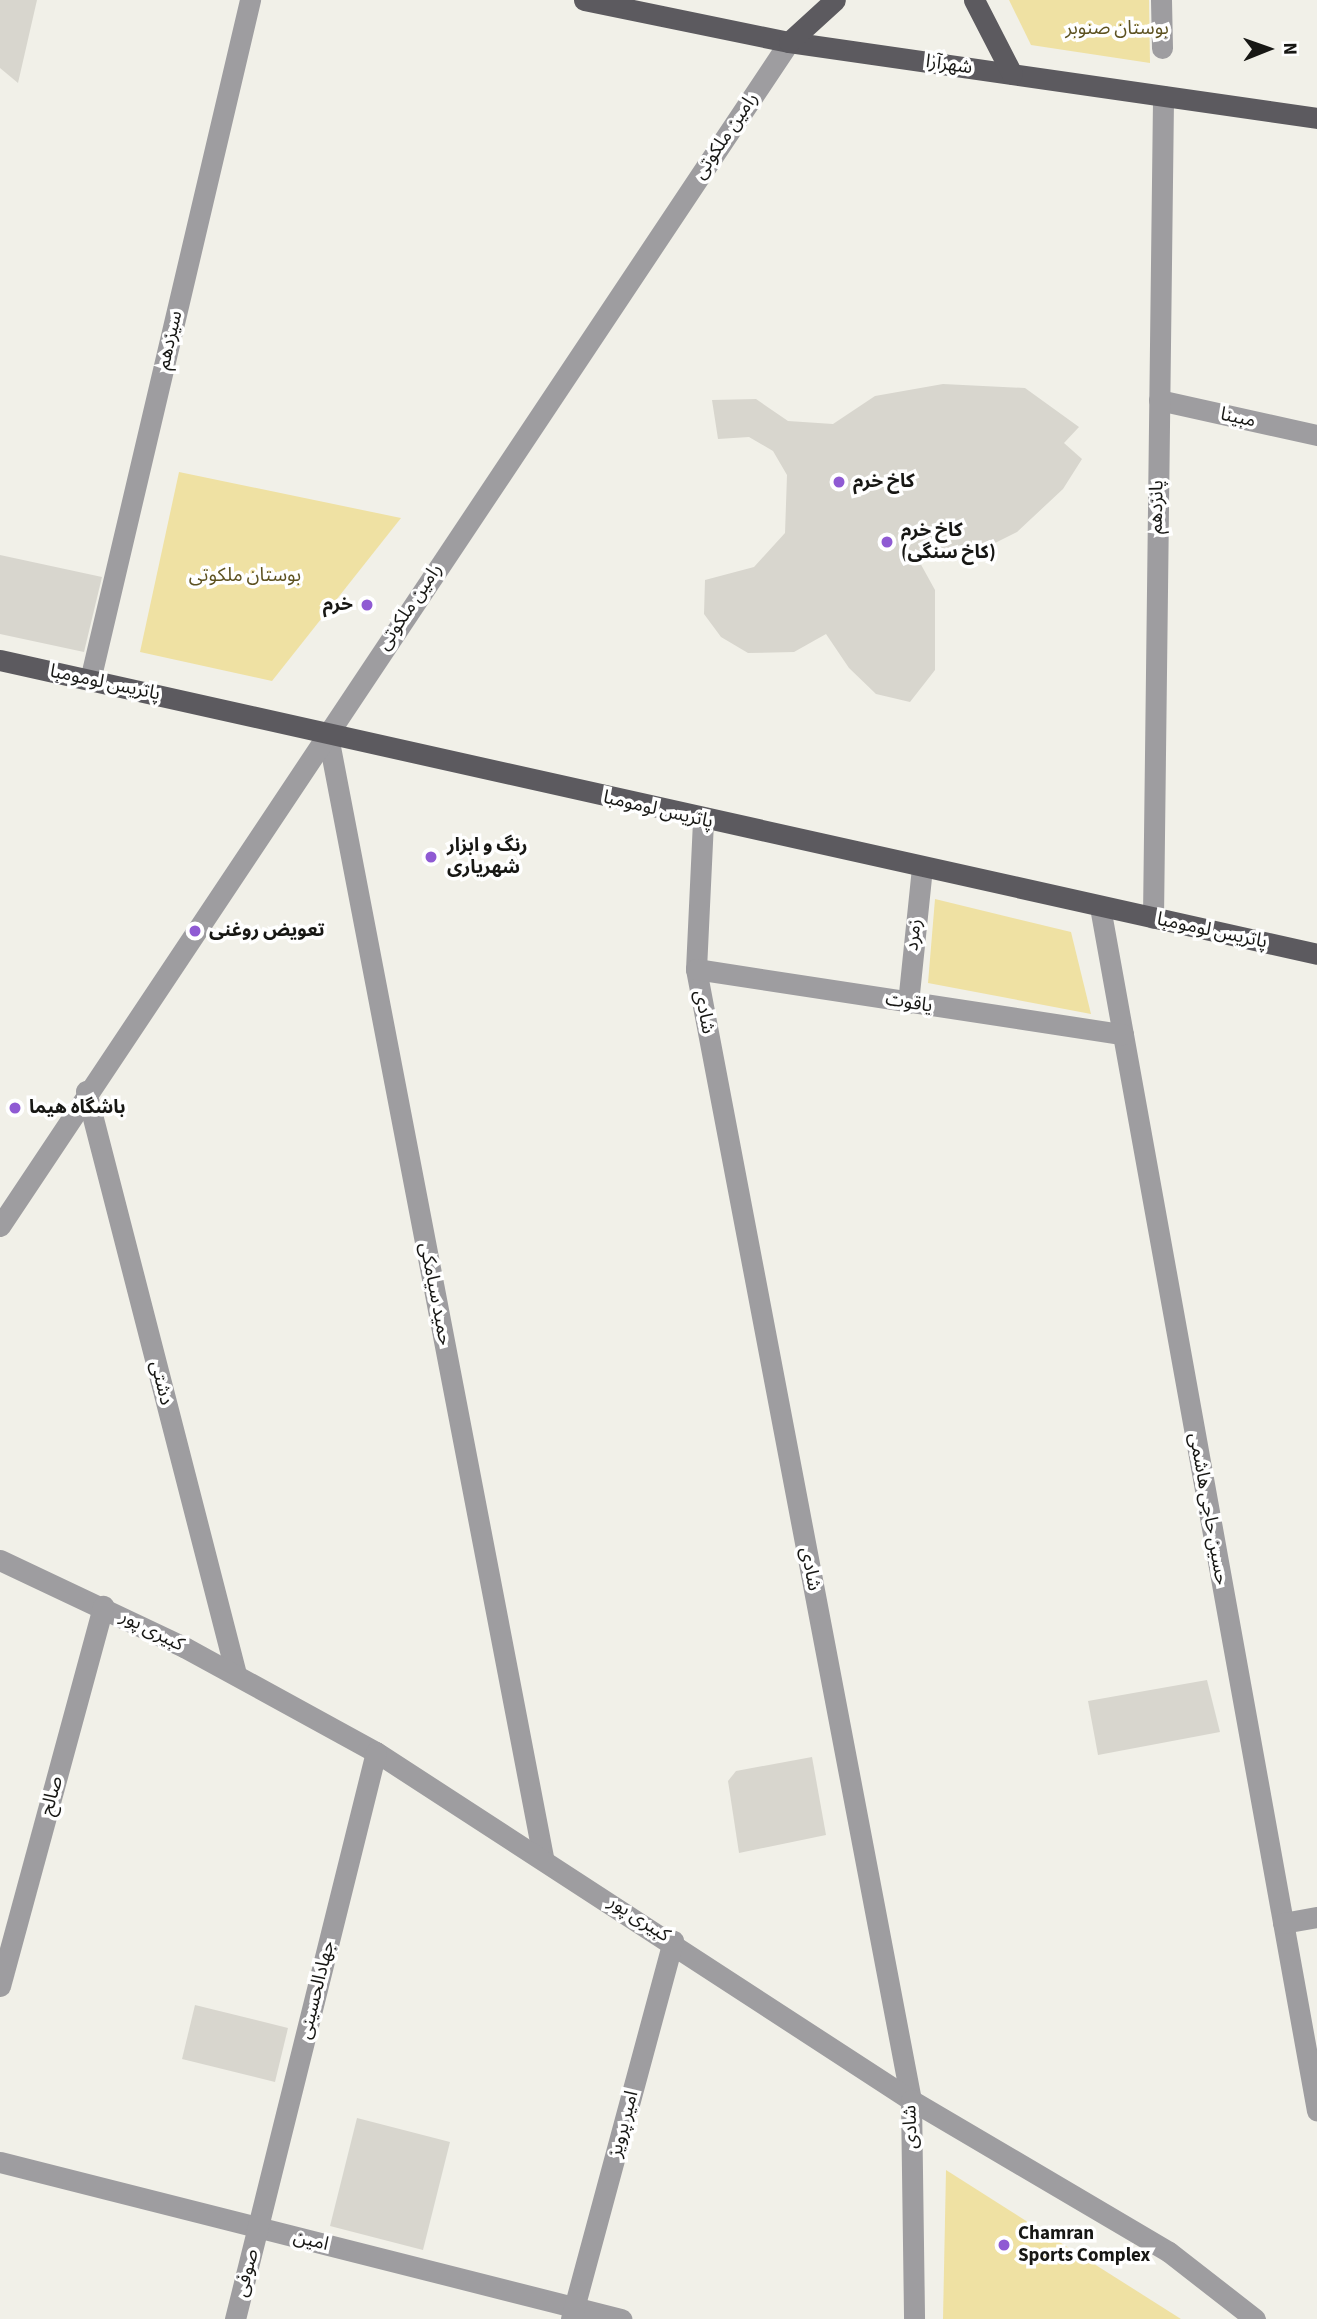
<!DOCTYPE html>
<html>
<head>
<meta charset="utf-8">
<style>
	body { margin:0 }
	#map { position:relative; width:1317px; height:2319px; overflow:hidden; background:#f1f0e8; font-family:"Source Sans 3","Noto Sans Arabic",sans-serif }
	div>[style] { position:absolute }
	.green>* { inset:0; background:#efe1a3 }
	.building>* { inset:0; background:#d8d6ce }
	.minor>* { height:21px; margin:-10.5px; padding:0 10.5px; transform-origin:10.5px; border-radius:10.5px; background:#9e9da0 }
	.major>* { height:21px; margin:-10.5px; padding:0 10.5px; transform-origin:10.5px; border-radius:10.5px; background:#5c5a5f }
	.dots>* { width:19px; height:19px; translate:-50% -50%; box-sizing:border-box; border:4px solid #fff; border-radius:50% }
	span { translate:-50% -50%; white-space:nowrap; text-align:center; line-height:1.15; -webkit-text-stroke:7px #fff; paint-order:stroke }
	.park-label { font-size:19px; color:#5d5221 }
	.street-label { font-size:19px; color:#171714 }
	.poi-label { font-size:19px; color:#171714; font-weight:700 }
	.left { translate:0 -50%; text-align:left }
	.right { translate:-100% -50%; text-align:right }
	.north { position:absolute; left:1233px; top:14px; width:70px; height:70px; -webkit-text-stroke:5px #fff; paint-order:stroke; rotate:89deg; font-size:19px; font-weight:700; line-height:28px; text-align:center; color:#171714 }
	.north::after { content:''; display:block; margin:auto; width:24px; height:32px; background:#171714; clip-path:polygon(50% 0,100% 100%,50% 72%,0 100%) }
</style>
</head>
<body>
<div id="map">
	<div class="green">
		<i style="clip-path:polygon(1009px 0,1149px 0,1150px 63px,1031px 45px)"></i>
		<i style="clip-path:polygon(179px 472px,401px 518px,272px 681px,140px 652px)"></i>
		<i style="clip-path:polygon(935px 899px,1071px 932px,1091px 1014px,928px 983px)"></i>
		<i style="clip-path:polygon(946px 2170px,1181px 2319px,943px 2319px)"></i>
	</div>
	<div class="building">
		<i style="clip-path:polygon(0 0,37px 0,18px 83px,0 68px)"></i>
		<i style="clip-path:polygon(943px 384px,1025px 388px,1079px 427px,1064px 443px,1082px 459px,1063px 489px,1017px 532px,977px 552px,919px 561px,935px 590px,935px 670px,910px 702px,876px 694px,849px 668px,826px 634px,794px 652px,748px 653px,721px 637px,704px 614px,705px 580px,754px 567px,785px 533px,787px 475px,773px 451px,749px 437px,718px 439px,712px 400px,756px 399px,788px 421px,833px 424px,875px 396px)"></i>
		<i style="clip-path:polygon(0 555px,102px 577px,84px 652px,0 634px)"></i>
		<i style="clip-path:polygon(1207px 1680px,1220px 1732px,1098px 1755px,1088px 1701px)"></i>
		<i style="clip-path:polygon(812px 1757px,826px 1835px,739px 1853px,728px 1781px,736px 1771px)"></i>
		<i style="clip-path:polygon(195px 2005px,288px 2028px,275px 2082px,182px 2059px)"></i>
		<i style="clip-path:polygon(357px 2118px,450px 2142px,423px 2250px,330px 2226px)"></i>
	</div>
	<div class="minor">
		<i style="left:1161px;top:0;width:48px;rotate:88.8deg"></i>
		<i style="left:1159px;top:400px;width:162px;rotate:12.5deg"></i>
		<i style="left:90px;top:680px;width:699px;rotate:-76.76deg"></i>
		<i style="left:327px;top:731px;width:1147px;rotate:79.14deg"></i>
		<i style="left:703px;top:821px;width:148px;rotate:92.7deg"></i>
		<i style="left:696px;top:969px;width:1151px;rotate:79.24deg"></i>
		<i style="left:911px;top:2100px;width:219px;rotate:89.2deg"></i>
		<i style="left:1100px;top:907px;width:1223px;rotate:79.78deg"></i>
		<i style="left:1153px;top:918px;width:822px;rotate:-89.3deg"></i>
		<i style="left:696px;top:969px;width:432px;rotate:8.7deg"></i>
		<i style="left:908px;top:1003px;width:136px;rotate:-84.1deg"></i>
		<i style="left:86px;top:1091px;width:602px;rotate:75.57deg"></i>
		<i style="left:0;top:1226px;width:1423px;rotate:-56.32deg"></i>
		<i style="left:0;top:1560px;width:204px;rotate:25.3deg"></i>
		<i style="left:184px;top:1647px;width:219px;rotate:28.7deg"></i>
		<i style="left:376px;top:1752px;width:638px;rotate:33.04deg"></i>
		<i style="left:911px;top:2100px;width:299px;rotate:30.5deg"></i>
		<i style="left:1169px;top:2252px;width:109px;rotate:37.9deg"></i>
		<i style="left:1283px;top:1923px;width:35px;rotate:-10deg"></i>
		<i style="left:0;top:1986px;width:394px;rotate:-74.8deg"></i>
		<i style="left:0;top:2162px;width:641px;rotate:14.19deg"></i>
		<i style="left:235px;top:2319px;width:584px;rotate:-76.04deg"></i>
		<i style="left:571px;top:2319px;width:392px;rotate:-74.9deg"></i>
	</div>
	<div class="major">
		<i style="left:584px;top:0;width:209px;rotate:11.6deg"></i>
		<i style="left:789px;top:42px;width:533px;rotate:8.19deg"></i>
		<i style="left:974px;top:0;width:83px;rotate:62.8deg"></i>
		<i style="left:789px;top:42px;width:62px;rotate:-42.4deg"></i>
		<i style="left:0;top:660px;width:1349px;rotate:12.58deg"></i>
	</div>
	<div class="dots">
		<i style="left:839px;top:482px;background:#8f5ad3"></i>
		<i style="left:887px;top:542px;background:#8f5ad3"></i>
		<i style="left:367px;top:605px;background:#8f5ad3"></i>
		<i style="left:431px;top:857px;background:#8f5ad3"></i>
		<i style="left:195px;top:931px;background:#8f5ad3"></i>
		<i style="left:15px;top:1108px;background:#8f5ad3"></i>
		<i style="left:1004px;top:2245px;background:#8f5ad3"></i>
	</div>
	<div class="park-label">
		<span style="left:1117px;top:29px">بوستان صنوبر</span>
		<span style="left:245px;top:576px">بوستان ملکوتی</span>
	</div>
	<div class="street-label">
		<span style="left:949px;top:65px;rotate:8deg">شهرآرا</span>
		<span style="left:726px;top:136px;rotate:-56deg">رامین ملکوتی</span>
		<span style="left:170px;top:340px;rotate:-77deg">سیزدهم</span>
		<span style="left:1238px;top:418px;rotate:12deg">مبینا</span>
		<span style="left:1157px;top:507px;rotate:-89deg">پانزدهم</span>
		<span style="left:410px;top:607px;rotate:-56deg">رامین ملکوتی</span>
		<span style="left:105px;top:683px;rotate:12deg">پاتریس لومومبا</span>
		<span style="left:658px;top:810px;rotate:13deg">پاتریس لومومبا</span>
		<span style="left:1212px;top:931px;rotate:12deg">پاتریس لومومبا</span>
		<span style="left:914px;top:935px;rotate:-84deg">زمرد</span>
		<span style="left:909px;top:1003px;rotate:9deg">یاقوت</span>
		<span style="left:704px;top:1012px;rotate:79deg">شادی</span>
		<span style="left:435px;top:1294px;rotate:79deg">حمید سیامکی</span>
		<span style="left:161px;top:1383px;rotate:76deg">دشتی</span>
		<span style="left:1208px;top:1509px;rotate:80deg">حسین حاجی هاشمی</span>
		<span style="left:810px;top:1569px;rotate:79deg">شادی</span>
		<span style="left:152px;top:1631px;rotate:27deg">کبیری پور</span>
		<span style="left:52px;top:1796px;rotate:-75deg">صالح</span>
		<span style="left:639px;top:1919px;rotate:33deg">کبیری پور</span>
		<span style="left:317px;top:1990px;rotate:-76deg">جهادالحسینی</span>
		<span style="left:624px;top:2124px;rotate:-75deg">امیر پرویز</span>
		<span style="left:911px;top:2127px;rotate:-92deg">شادی</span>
		<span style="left:311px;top:2241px;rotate:14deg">امین</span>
		<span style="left:247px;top:2273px;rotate:-76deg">صوفی</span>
	</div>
	<div class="poi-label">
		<span class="left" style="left:853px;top:482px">کاخ خرم</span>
		<span class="left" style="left:901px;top:542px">کاخ خرم<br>(کاخ سنگی)</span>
		<span class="right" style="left:353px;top:605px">خرم</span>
		<span class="left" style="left:447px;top:857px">رنگ و ابزار<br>شهریاری</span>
		<span class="left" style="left:209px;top:931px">تعویض روغنی</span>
		<span class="left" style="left:29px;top:1108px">باشگاه هیما</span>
		<span class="left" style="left:1018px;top:2245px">Chamran<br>Sports Complex</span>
	</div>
	<div class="north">N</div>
</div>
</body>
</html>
